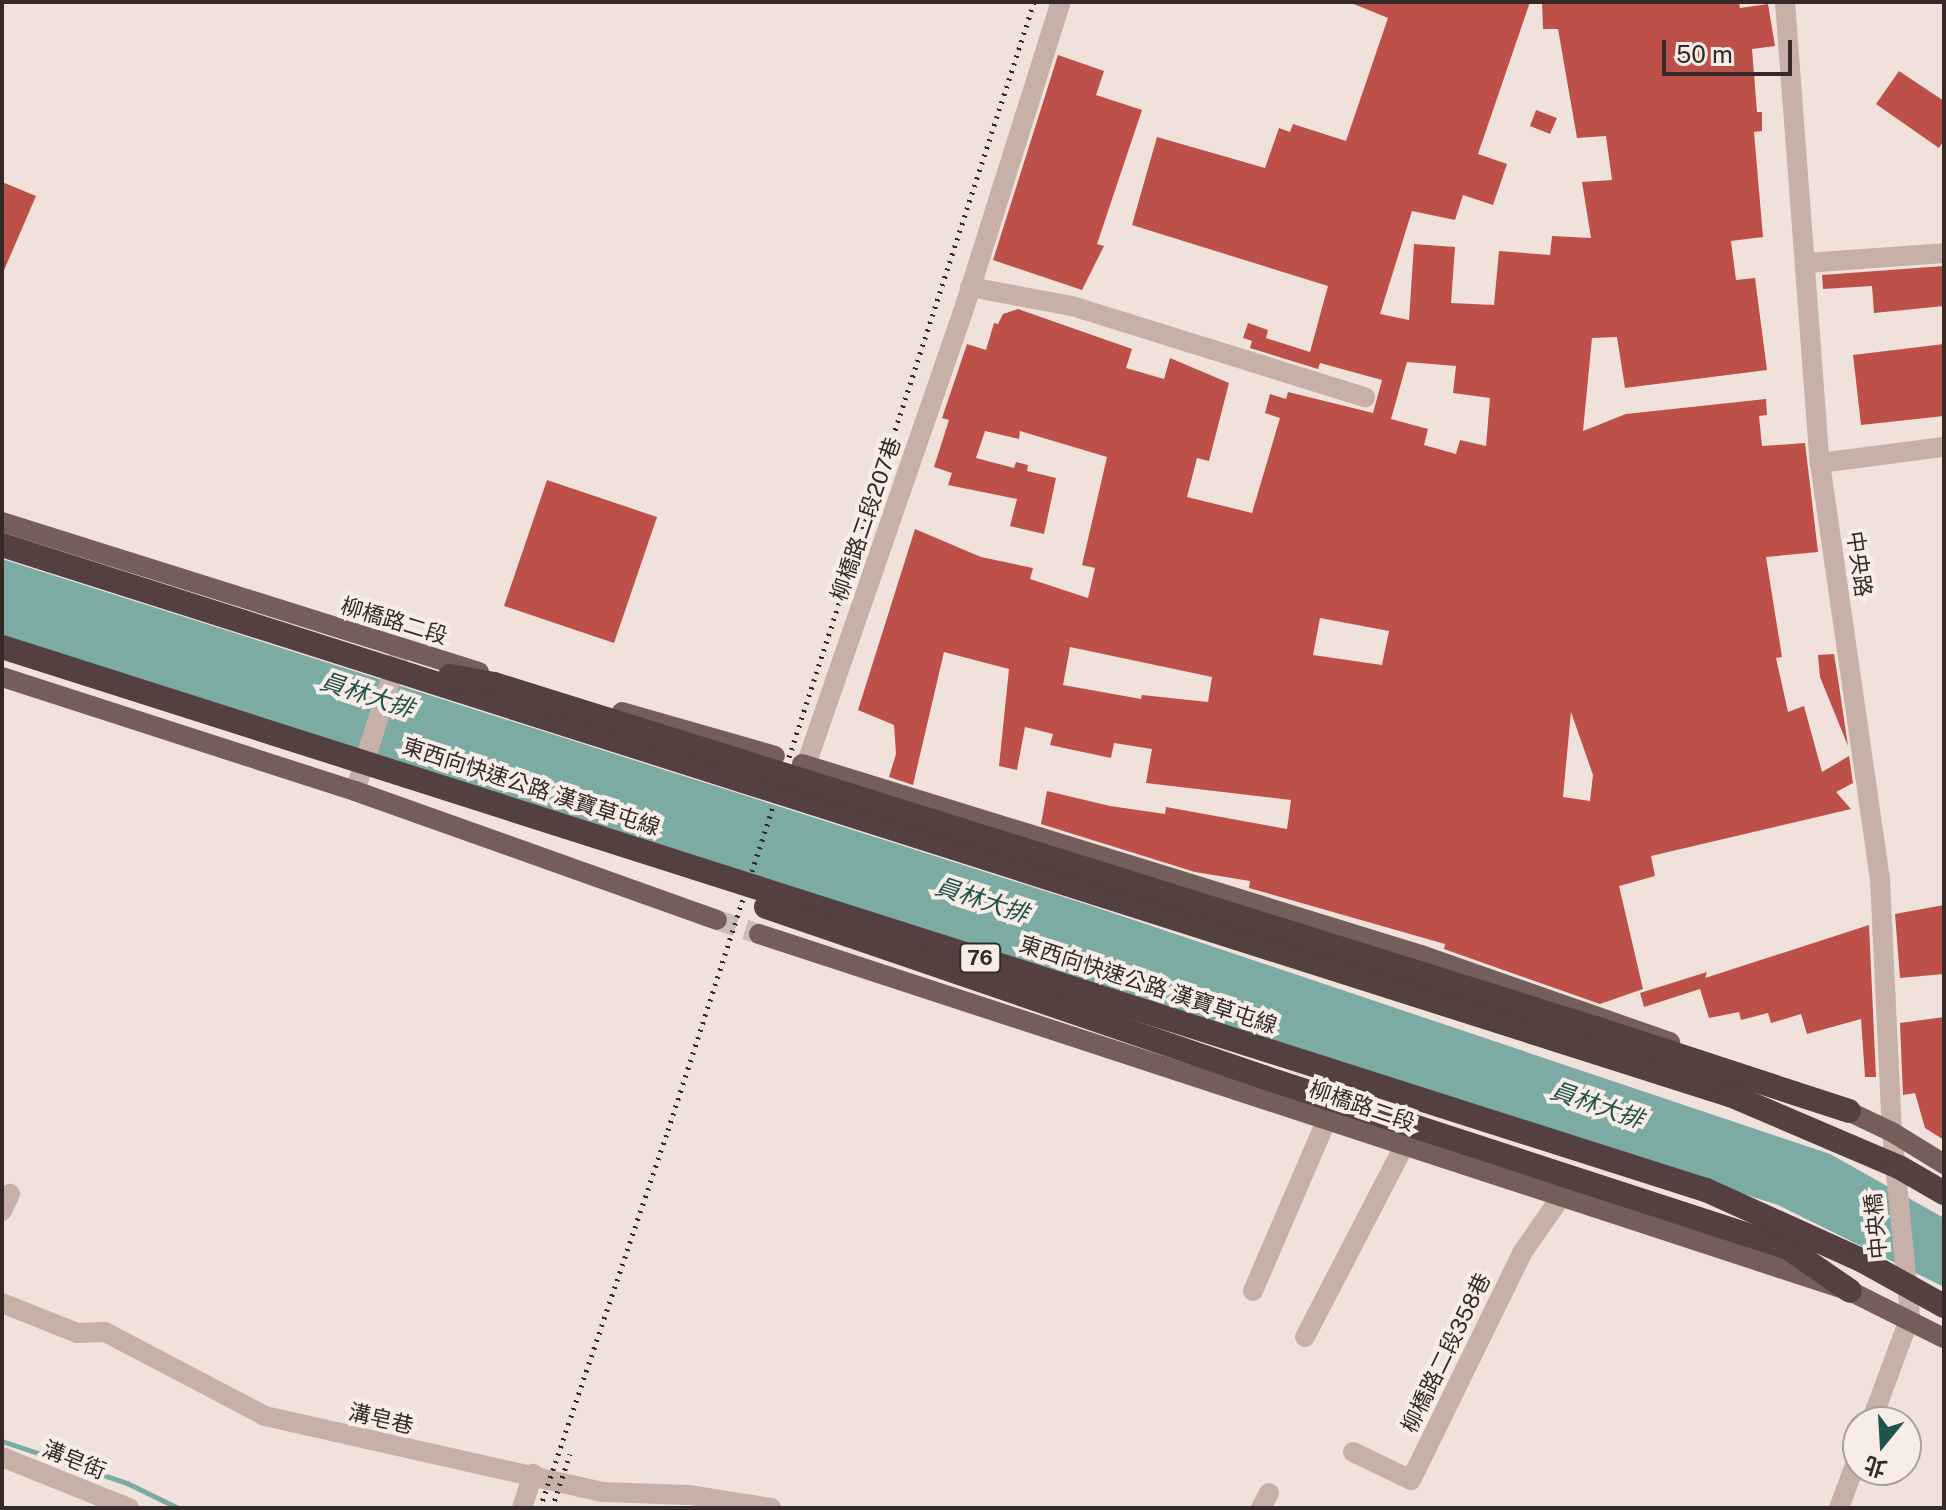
<!DOCTYPE html>
<html>
<head>
<meta charset="utf-8">
<style>
	body { margin:0 }
	#map { position:relative; width:1946px; height:1510px; overflow:hidden; background:#f0e2db; font-family:"Public Sans","Noto Sans TC",sans-serif }
	div>[style] { position:absolute }
	.water>* { inset:0; background:#7baba4 }
	.stream>* { height:5px; margin:-2.5px; padding:0 2.5px; transform-origin:2.5px; border-radius:2.5px; background:#7baba4 }
	.building>* { inset:0; background:#be504a }
	.major-tunnel>* { height:20px; margin-top:-10px; transform-origin:0; background:repeating-linear-gradient(90deg,#cabdb7 0 20px,transparent 0 30px) }
	.minor>* { height:20px; margin:-10px; padding:0 10px; transform-origin:10px; border-radius:10px; background:#c7b0a7 }
	.major>* { height:20px; margin:-10px; padding:0 10px; transform-origin:10px; border-radius:10px; background:#755d59 }
	.highway>* { height:24px; margin:-12px; padding:0 12px; transform-origin:12px; border-radius:12px; background:#54413f }
	.rail>* { height:5px; margin-top:-2.5px; transform-origin:0; background:repeating-linear-gradient(90deg,#342927 0 2px,transparent 0 8px) }
	.highway-bridge>* { height:24px; margin:-12px; padding:0 12px; transform-origin:12px; border-radius:12px; background:#54413f }
	span { translate:-50% -50%; white-space:nowrap; text-align:center; line-height:1.15; -webkit-text-stroke:8px #f8ede6; paint-order:stroke }
	.shield-label span { padding:2px 6px; background:#f8ede6; border:2px solid; border-radius:6px; -webkit-text-stroke-width:0 }
	.shield-label { font-size:20px; color:#342927; font-weight:700 }
	.street-label { font-size:22px; color:#342927 }
	.water-label { font-size:24px; color:#20534c; font-style:italic }
	.frame { position:absolute; inset:0; border:4px solid #342927; pointer-events:none }
	.north { position:absolute; left:1842px; top:1406px; width:80px; height:80px; box-sizing:border-box; background:#f8ede6; border:2px solid #aa9f9a; border-radius:50%; rotate:198deg; font-size:22px; font-weight:700; line-height:32px; text-align:center; color:#342927 }
	.north::after { content:''; display:block; margin:auto; width:28px; height:36px; background:#20534c; clip-path:polygon(50% 0,100% 100%,50% 72%,0 100%) }
	.scale { position:absolute; left:1662px; top:40px; width:130px; height:36px; box-sizing:border-box; border:4px solid #342927; border-top:0; padding-left:10px; font-size:24px; line-height:28px; white-space:nowrap; color:#342927; -webkit-text-stroke:6px #f8ede6; paint-order:stroke }
</style>
</head>
<body>
<div id="map">
	<div class="water">
		<i style="clip-path:polygon(2px 559px,1092px 906px,1830px 1154px,1944px 1218px,1944px 1287px,1778px 1205px,2px 636px)"></i>
	</div>
	<div class="stream">
		<i style="left:2px;top:1441px;width:132px;rotate:18.6deg"></i>
		<i style="left:127px;top:1483px;width:57px;rotate:26.1deg"></i>
	</div>
	<div class="building">
		<i style="clip-path:polygon(evenodd,1349px 2px,1530px 2px,1478px 154px,1507px 164px,1493px 205px,1463px 195px,1455px 220px,1412px 211px,1380px 314px,1409px 320px,1414px 244px,1455px 247px,1451px 303px,1494px 305px,1499px 251px,1550px 255px,1552px 236px,1591px 238px,1582px 182px,1612px 180px,1606px 136px,1577px 138px,1558px 29px,1543px 29px,1542px 2px,1739px 2px,1740px 8px,1768px 4px,1775px 46px,1752px 49px,1757px 112px,1762px 112px,1762px 131px,1754px 132px,1763px 237px,1731px 241px,1736px 280px,1755px 278px,1767px 370px,1625px 388px,1617px 337px,1592px 338px,1583px 431px,1626px 414px,1766px 399px,1767px 415px,1759px 416px,1762px 446px,1805px 443px,1818px 552px,1766px 557px,1782px 657px,1776px 658px,1788px 712px,1804px 706px,1822px 772px,1849px 756px,1853px 783px,1836px 792px,1851px 809px,1651px 856px,1655px 876px,1619px 886px,1643px 989px,1600px 1004px,1444px 949px,1445px 944px,1249px 888px,1250px 881px,1195px 872px,1041px 824px,1047px 791px,1110px 806px,1165px 814px,1166px 807px,1287px 829px,1291px 800px,1146px 783px,1152px 749px,1114px 743px,1111px 758px,1050px 745px,1053px 734px,1025px 727px,1017px 770px,999px 766px,1009px 669px,944px 652px,913px 785px,889px 777px,896px 754px,894px 725px,858px 710px,915px 529px,981px 557px,1033px 568px,1030px 579px,1088px 598px,1095px 568px,1082px 565px,1107px 457px,1020px 431px,1019px 439px,985px 431px,976px 458px,1014px 468px,1016px 462px,1028px 465px,1027px 471px,1056px 478px,1044px 534px,1010px 526px,1017px 499px,948px 485px,952px 473px,934px 467px,949px 420px,942px 418px,967px 344px,986px 350px,994px 323px,998px 324px,1003px 314px,1018px 309px,1132px 349px,1126px 368px,1164px 379px,1170px 358px,1229px 383px,1209px 461px,1197px 458px,1187px 497px,1252px 513px,1280px 418px,1265px 413px,1270px 394px,1286px 399px,1288px 392px,1373px 413px,1382px 380px,1320px 363px,1318px 369px,1250px 348px,1252px 341px,1243px 338px,1248px 323px,1268px 330px,1266px 338px,1310px 352px,1328px 286px,1132px 225px,1157px 137px,1265px 168px,1279px 128px,1290px 132px,1293px 124px,1346px 141px,1388px 18px,1349px 2px,1407px 362px,1456px 366px,1453px 393px,1490px 398px,1486px 446px,1460px 440px,1456px 454px,1424px 445px,1428px 429px,1391px 419px,1407px 362px,1349px 2px,1320px 618px,1389px 631px,1382px 665px,1313px 655px,1320px 618px,1349px 2px,1070px 647px,1212px 677px,1208px 702px,1142px 695px,1141px 699px,1063px 685px,1070px 647px,1349px 2px,1571px 712px,1593px 775px,1590px 801px,1563px 797px,1571px 712px)"></i>
		<i style="clip-path:polygon(1058px 55px,1104px 71px,1096px 95px,1142px 110px,1097px 244px,1104px 246px,1082px 290px,993px 260px)"></i>
		<i style="clip-path:polygon(1899px 71px,1944px 101px,1944px 140px,1939px 148px,1876px 104px)"></i>
		<i style="clip-path:polygon(1536px 110px,1557px 118px,1550px 134px,1530px 126px)"></i>
		<i style="clip-path:polygon(2px 182px,36px 196px,2px 275px)"></i>
		<i style="clip-path:polygon(1944px 266px,1944px 306px,1874px 313px,1872px 286px,1823px 289px,1822px 275px)"></i>
		<i style="clip-path:polygon(1944px 344px,1944px 416px,1861px 425px,1853px 355px)"></i>
		<i style="clip-path:polygon(547px 480px,657px 517px,614px 643px,504px 606px)"></i>
		<i style="clip-path:polygon(1834px 654px,1838px 679px,1848px 746px,1820px 677px,1818px 655px)"></i>
		<i style="clip-path:polygon(1944px 905px,1944px 974px,1900px 978px,1895px 914px)"></i>
		<i style="clip-path:polygon(1869px 925px,1876px 1077px,1865px 1077px,1861px 1019px,1807px 1034px,1801px 1014px,1771px 1023px,1768px 1013px,1741px 1020px,1739px 1012px,1709px 1018px,1700px 989px,1644px 1007px,1640px 993px,1707px 972px,1705px 978px)"></i>
		<i style="clip-path:polygon(1944px 1017px,1944px 1140px,1925px 1128px,1915px 1093px,1903px 1095px,1900px 1023px)"></i>
	</div>
	<div class="major-tunnel">
		<i style="left:717px;top:920px;width:44px;rotate:18.4deg"></i>
	</div>
	<div class="minor">
		<i style="left:1785px;top:2px;width:462px;rotate:85.7deg"></i>
		<i style="left:1820px;top:463px;width:420px;rotate:81.8deg"></i>
		<i style="left:1880px;top:879px;width:253px;rotate:87.3deg"></i>
		<i style="left:1892px;top:1132px;width:186px;rotate:84.4deg"></i>
		<i style="left:1910px;top:1317px;width:112px;rotate:110.4deg"></i>
		<i style="left:1806px;top:263px;width:138px;rotate:-4.1deg"></i>
		<i style="left:970px;top:287px;width:104px;rotate:10.6deg"></i>
		<i style="left:1072px;top:306px;width:307px;rotate:17.3deg"></i>
		<i style="left:1820px;top:463px;width:125px;rotate:-7.4deg"></i>
		<i style="left:806px;top:765px;width:479px;rotate:-70.9deg"></i>
		<i style="left:963px;top:312px;width:325px;rotate:-72.5deg"></i>
		<i style="left:355px;top:791px;width:141px;rotate:-72.2deg"></i>
		<i style="left:2px;top:1211px;width:19px;rotate:-65deg"></i>
		<i style="left:1253px;top:1291px;width:187px;rotate:-66.7deg"></i>
		<i style="left:2px;top:1303px;width:81px;rotate:21.8deg"></i>
		<i style="left:77px;top:1333px;width:28px;rotate:-2deg"></i>
		<i style="left:105px;top:1332px;width:181px;rotate:27.7deg"></i>
		<i style="left:265px;top:1416px;width:344px;rotate:12.7deg"></i>
		<i style="left:601px;top:1492px;width:89px;rotate:1.9deg"></i>
		<i style="left:690px;top:1495px;width:82px;rotate:9.1deg"></i>
		<i style="left:1305px;top:1337px;width:215px;rotate:-62.6deg"></i>
		<i style="left:1353px;top:1452px;width:64px;rotate:25.8deg"></i>
		<i style="left:1411px;top:1480px;width:253px;rotate:-63.9deg"></i>
		<i style="left:1522px;top:1253px;width:72px;rotate:-55.2deg"></i>
		<i style="left:2px;top:1457px;width:137px;rotate:21.9deg"></i>
		<i style="left:522px;top:1508px;width:36px;rotate:-72deg"></i>
		<i style="left:1261px;top:1508px;width:17px;rotate:-62deg"></i>
		<i style="left:1839px;top:1508px;width:54px;rotate:-69.6deg"></i>
	</div>
	<div class="major">
		<i style="left:2px;top:522px;width:500px;rotate:17.46deg"></i>
		<i style="left:2px;top:677px;width:371px;rotate:17.9deg"></i>
		<i style="left:355px;top:791px;width:384px;rotate:19.6deg"></i>
		<i style="left:622px;top:712px;width:159px;rotate:16deg"></i>
		<i style="left:802px;top:764px;width:648px;rotate:17.15deg"></i>
		<i style="left:1421px;top:955px;width:264px;rotate:19.3deg"></i>
		<i style="left:759px;top:934px;width:1148px;rotate:18.12deg"></i>
		<i style="left:1850px;top:1291px;width:105px;rotate:26.6deg"></i>
		<i style="left:1835px;top:1105px;width:63px;rotate:25.3deg"></i>
		<i style="left:1892px;top:1132px;width:61px;rotate:31.6deg"></i>
	</div>
	<div class="highway">
		<i style="left:1595px;top:1028px;width:267px;rotate:18.1deg"></i>
		<i style="left:1263px;top:1077px;width:552px;rotate:18.04deg"></i>
		<i style="left:1788px;top:1248px;width:75px;rotate:34.7deg"></i>
	</div>
	<div class="rail">
		<i style="left:540px;top:1508px;width:399px;rotate:-71.3deg"></i>
		<i style="left:668px;top:1130px;width:1186px;rotate:-72.02deg"></i>
		<i style="left:552px;top:1508px;width:57px;rotate:-71.6deg"></i>
	</div>
	<div class="highway-bridge">
		<i style="left:2px;top:545px;width:1813px;rotate:17.66deg"></i>
		<i style="left:1730px;top:1095px;width:184px;rotate:23.1deg"></i>
		<i style="left:1899px;top:1167px;width:52px;rotate:30deg"></i>
		<i style="left:2px;top:647px;width:1788px;rotate:17.68deg"></i>
		<i style="left:1706px;top:1190px;width:170px;rotate:24.3deg"></i>
		<i style="left:1861px;top:1260px;width:95px;rotate:29deg"></i>
		<i style="left:450px;top:676px;width:45px;rotate:10.3deg"></i>
		<i style="left:494px;top:684px;width:1153px;rotate:17.35deg"></i>
		<i style="left:766px;top:907px;width:525px;rotate:18.88deg"></i>
	</div>
	<div class="shield-label">
		<span style="left:980px;top:958px">76</span>
	</div>
	<div class="street-label">
		<span style="left:866px;top:519px;rotate:-71deg">柳橋路二段207巷</span>
		<span style="left:1859px;top:564px;rotate:82deg">中央路</span>
		<span style="left:394px;top:621px;rotate:17deg">柳橋路二段</span>
		<span style="left:531px;top:787px;rotate:18deg">東西向快速公路 漢寶草屯線</span>
		<span style="left:1148px;top:985px;rotate:18deg">東西向快速公路 漢寶草屯線</span>
		<span style="left:1362px;top:1106px;rotate:19deg">柳橋路二段</span>
		<span style="left:1876px;top:1226px;rotate:-95deg">中央橋</span>
		<span style="left:1446px;top:1353px;rotate:-64deg">柳橋路二段358巷</span>
		<span style="left:381px;top:1419px;rotate:13deg">溝皂巷</span>
		<span style="left:74px;top:1460px;rotate:22deg">溝皂街</span>
	</div>
	<div class="water-label">
		<span style="left:367px;top:695px;rotate:18deg">員林大排</span>
		<span style="left:982px;top:900px;rotate:18deg">員林大排</span>
		<span style="left:1597px;top:1105px;rotate:19deg">員林大排</span>
	</div>
	<div class="frame"></div>
	<div class="north">北</div>
	<div class="scale">50 m</div>
</div>
</body>
</html>
